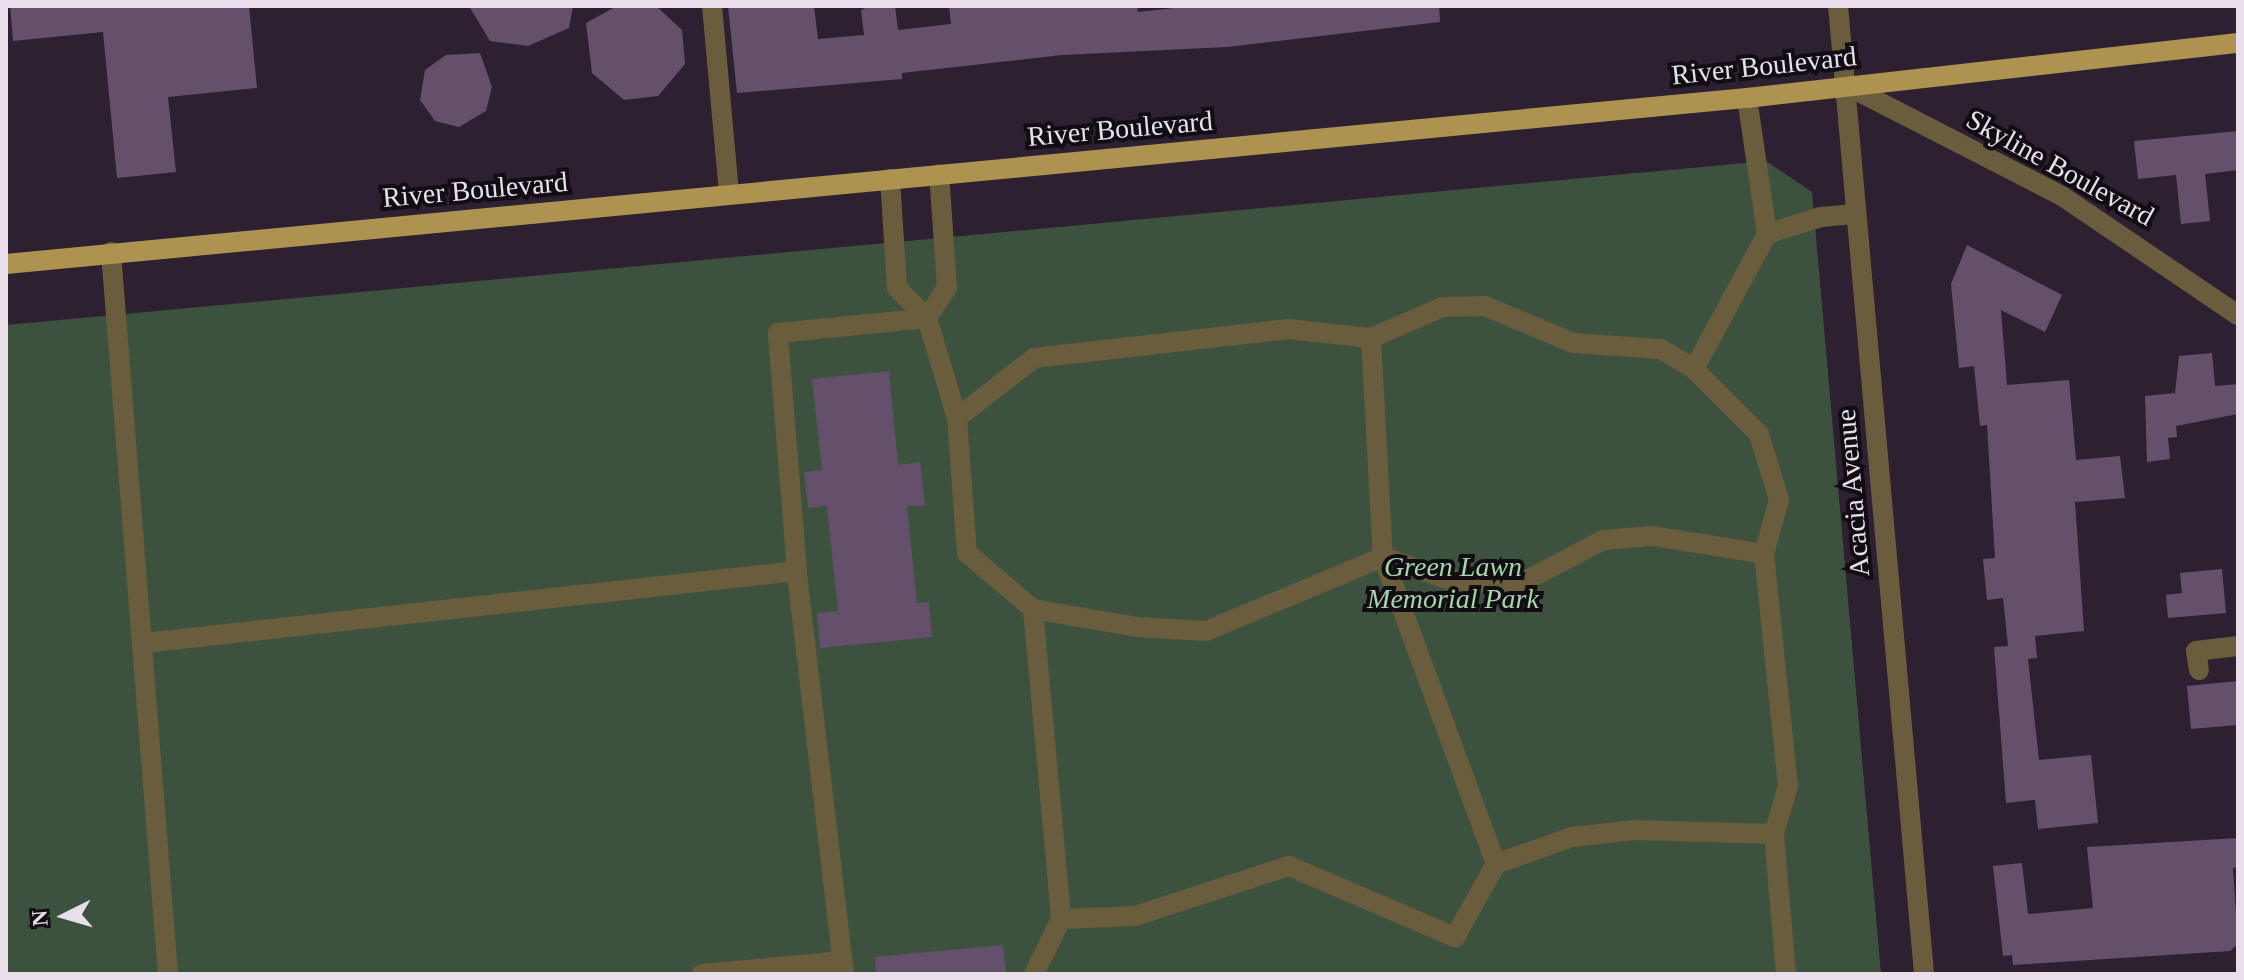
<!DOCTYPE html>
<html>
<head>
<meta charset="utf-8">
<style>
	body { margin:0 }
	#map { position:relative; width:2244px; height:980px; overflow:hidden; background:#2d2031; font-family:"Times New Roman",serif }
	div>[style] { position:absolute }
	.green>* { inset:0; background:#3d523e }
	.building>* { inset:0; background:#64506b }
	.minor>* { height:20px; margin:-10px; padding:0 10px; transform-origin:10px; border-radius:10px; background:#695d3d }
	.major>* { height:20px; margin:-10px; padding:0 10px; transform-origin:10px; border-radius:10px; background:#ad934f }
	span { translate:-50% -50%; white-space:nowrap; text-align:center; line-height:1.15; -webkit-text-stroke:8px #120d14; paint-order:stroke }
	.street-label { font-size:28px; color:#e8dfea }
	.park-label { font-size:28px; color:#a6d5a8; font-style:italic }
	.frame { position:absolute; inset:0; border:8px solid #e8dfea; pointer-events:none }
	.north { position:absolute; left:24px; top:876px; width:80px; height:80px; -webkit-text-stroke:6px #120d14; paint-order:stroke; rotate:265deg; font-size:22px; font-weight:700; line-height:32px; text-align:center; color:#e8dfea }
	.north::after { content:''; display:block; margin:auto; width:28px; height:36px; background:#e8dfea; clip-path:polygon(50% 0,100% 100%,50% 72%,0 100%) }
</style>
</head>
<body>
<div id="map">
	<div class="green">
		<i style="clip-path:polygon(1766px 161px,1812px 192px,1881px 974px,6px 974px,6px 325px)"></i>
	</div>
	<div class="building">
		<i style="clip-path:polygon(10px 6px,249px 6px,257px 88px,168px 97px,176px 172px,117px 178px,103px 32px,13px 41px)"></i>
		<i style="clip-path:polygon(469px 6px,573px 6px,569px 28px,528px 46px,490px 41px)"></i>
		<i style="clip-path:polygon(617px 6px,656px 6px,682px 30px,685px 64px,658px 96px,624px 100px,592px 73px,586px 23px)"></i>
		<i style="clip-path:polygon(728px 6px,814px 6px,818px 39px,864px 35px,861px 10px,870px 6px,895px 6px,898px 30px,951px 24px,949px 6px,1137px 6px,1138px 12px,1192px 6px,1439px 6px,1440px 22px,1227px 47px,1062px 55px,902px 73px,902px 79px,737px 93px)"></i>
		<i style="clip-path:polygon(480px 53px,492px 87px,486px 111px,459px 127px,435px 121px,420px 100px,425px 70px,446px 55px)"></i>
		<i style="clip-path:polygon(2238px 131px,2238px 170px,2205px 174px,2210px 221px,2181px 224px,2176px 175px,2138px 179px,2134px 141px)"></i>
		<i style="clip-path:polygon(1967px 245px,2062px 295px,2045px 332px,2001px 310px,2007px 385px,2069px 380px,2076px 460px,2120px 456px,2125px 498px,2075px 502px,2084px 631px,2035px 636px,2037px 658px,2028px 659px,2039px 760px,2091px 755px,2098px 823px,2038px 829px,2035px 800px,2006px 803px,1994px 647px,2008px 646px,2003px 598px,1987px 600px,1983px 559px,1995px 558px,1987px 425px,1980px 426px,1974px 366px,1959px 368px,1951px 284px)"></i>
		<i style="clip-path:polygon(2212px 353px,2215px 386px,2238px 384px,2238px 414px,2176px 426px,2177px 437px,2168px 438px,2170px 459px,2147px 462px,2145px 396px,2175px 393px,2179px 356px)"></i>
		<i style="clip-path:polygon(889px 371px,898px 465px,920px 462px,925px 505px,907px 506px,917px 603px,929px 602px,932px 637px,820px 648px,817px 613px,838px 611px,827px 506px,808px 508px,804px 472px,822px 470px,812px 379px)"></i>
		<i style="clip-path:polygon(2222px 569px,2226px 613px,2168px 618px,2166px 595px,2182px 593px,2180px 573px)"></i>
		<i style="clip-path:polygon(2238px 681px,2238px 725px,2191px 729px,2187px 686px)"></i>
		<i style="clip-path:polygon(2238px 838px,2238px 867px,2233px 868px,2238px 944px,2230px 951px,2013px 965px,2012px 955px,2003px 956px,1993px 866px,2022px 863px,2028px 914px,2093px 908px,2087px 847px)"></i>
		<i style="clip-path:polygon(1003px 945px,1006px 973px,876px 974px,875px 957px)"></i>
	</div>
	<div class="minor">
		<i style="left:712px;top:6px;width:189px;rotate:84.8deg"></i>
		<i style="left:1838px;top:6px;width:972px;rotate:84.92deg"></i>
		<i style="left:1846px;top:85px;width:243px;rotate:27.2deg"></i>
		<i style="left:2062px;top:196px;width:212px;rotate:34.1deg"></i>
		<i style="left:1747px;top:98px;width:137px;rotate:81.6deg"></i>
		<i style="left:890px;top:179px;width:109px;rotate:86.3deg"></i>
		<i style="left:897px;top:288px;width:42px;rotate:45deg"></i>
		<i style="left:927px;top:318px;width:104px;rotate:73.3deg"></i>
		<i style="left:957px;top:418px;width:135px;rotate:85.8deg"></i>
		<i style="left:967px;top:553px;width:87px;rotate:40.3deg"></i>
		<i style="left:1033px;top:609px;width:311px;rotate:84.8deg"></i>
		<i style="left:1061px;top:919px;width:61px;rotate:116.1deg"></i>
		<i style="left:111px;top:252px;width:724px;rotate:85.49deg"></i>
		<i style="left:927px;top:318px;width:37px;rotate:-57deg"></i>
		<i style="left:947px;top:287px;width:113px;rotate:-94deg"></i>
		<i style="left:1371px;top:338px;width:219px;rotate:86.9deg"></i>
		<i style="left:1383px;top:557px;width:327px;rotate:69.8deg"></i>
		<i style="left:1694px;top:369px;width:153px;rotate:-61.6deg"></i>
		<i style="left:1767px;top:234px;width:57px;rotate:-17.5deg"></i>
		<i style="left:1821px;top:217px;width:34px;rotate:-5deg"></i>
		<i style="left:957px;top:418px;width:98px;rotate:-37.9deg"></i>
		<i style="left:1034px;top:358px;width:256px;rotate:-6.5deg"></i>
		<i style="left:1288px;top:329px;width:83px;rotate:6.2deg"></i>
		<i style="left:1371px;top:338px;width:78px;rotate:-23.3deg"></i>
		<i style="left:1443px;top:307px;width:42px;rotate:-1.4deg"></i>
		<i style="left:1485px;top:306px;width:95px;rotate:22.8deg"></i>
		<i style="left:1573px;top:343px;width:88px;rotate:3.9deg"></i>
		<i style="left:1661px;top:349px;width:39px;rotate:31deg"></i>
		<i style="left:1694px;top:369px;width:92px;rotate:45deg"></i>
		<i style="left:1759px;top:434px;width:69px;rotate:73.1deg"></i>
		<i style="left:1779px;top:500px;width:56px;rotate:105.5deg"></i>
		<i style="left:1764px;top:554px;width:233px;rotate:84.1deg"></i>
		<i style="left:1788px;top:786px;width:50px;rotate:106.3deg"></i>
		<i style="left:1774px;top:834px;width:141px;rotate:85.1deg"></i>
		<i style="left:1033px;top:609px;width:106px;rotate:9.8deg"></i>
		<i style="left:1137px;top:627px;width:69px;rotate:3.3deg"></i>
		<i style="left:1206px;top:631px;width:192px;rotate:-22.7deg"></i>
		<i style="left:1383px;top:557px;width:68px;rotate:19deg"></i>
		<i style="left:1447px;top:579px;width:52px;rotate:6.6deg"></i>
		<i style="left:1499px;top:585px;width:31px;rotate:-11deg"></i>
		<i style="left:1529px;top:579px;width:84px;rotate:-27.8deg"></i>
		<i style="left:1603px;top:540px;width:50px;rotate:-4.6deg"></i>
		<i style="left:1653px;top:536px;width:112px;rotate:9.2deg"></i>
		<i style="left:144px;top:643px;width:657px;rotate:-6.29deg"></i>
		<i style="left:2199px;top:670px;width:19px;rotate:-99deg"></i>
		<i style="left:2196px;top:651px;width:42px;rotate:-6.8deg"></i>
		<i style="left:1061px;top:919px;width:74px;rotate:-2.3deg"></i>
		<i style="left:1135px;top:916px;width:162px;rotate:-18deg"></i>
		<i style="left:1289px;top:866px;width:181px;rotate:23.2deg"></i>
		<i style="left:1455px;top:937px;width:84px;rotate:-60.7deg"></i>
		<i style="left:1496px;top:864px;width:81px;rotate:-19.6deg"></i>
		<i style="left:1572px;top:837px;width:63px;rotate:-6.3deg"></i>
		<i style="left:1635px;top:830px;width:139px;rotate:1.6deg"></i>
		<i style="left:702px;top:974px;width:141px;rotate:-5.3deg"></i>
		<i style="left:844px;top:974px;width:406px;rotate:-96.7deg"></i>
		<i style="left:797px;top:571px;width:239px;rotate:-94.6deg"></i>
		<i style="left:778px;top:333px;width:150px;rotate:-5.7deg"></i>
	</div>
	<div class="major">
		<i style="left:6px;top:264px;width:1749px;rotate:-5.45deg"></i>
		<i style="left:1747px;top:98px;width:494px;rotate:-6.4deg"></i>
	</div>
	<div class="street-label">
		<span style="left:1764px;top:66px;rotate:-6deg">River Boulevard</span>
		<span style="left:1120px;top:129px;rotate:-5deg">River Boulevard</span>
		<span style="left:2060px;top:168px;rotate:29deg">Skyline Boulevard</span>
		<span style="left:475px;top:190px;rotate:-5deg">River Boulevard</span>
		<span style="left:1853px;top:493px;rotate:-95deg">Acacia Avenue</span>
	</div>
	<div class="park-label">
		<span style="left:1453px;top:583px">Green Lawn<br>Memorial Park</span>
	</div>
	<div class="frame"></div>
	<div class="north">N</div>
</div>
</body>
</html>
